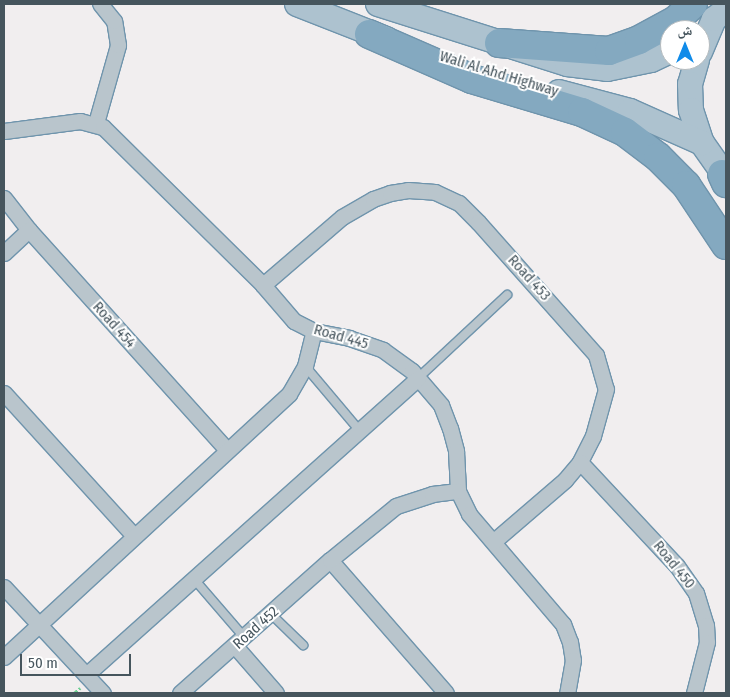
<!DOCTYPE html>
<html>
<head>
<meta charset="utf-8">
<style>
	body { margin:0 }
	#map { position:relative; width:730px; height:697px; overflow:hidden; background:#f1eeef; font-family:"Fira Sans Condensed","Noto Naskh Arabic",sans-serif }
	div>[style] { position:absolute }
	.path>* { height:2.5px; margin-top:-1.25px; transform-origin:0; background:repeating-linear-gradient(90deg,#71d195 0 4px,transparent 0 6.5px) }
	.roads { filter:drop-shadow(1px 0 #6f94ac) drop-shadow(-1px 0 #6f94ac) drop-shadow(0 1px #6f94ac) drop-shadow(0 -1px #6f94ac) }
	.service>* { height:8px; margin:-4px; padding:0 4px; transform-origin:4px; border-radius:4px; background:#b9c5cc }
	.minor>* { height:15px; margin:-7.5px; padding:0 7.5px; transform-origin:7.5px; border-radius:7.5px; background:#b9c5cc }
	.primary>* { height:24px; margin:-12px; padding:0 12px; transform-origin:12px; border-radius:12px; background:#adc2cf }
	.motorway>* { height:28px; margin:-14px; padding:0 14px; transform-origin:14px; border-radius:14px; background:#84a9c0 }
	span { translate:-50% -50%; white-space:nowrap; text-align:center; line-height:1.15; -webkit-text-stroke:4px #fff; paint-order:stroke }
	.street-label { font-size:15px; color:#46555d }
	.frame { position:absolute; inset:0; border:5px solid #46555d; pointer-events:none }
	.north { position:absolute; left:660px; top:20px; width:50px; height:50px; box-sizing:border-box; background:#fff; border:1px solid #b5bbbe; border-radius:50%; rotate:0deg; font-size:14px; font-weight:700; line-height:20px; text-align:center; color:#46555d }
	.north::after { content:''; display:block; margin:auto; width:18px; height:22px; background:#108be9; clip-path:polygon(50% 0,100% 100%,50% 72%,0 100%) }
	.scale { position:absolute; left:20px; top:654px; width:111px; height:22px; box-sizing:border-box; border:2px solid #46555d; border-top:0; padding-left:6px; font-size:15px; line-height:18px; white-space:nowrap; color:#46555d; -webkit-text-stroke:4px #fff; paint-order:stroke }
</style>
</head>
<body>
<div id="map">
	<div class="path">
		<i style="left:74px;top:693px;width:8px;rotate:-40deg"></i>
	</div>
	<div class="roads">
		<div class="service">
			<i style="left:305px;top:366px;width:85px;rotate:49.8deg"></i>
			<i style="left:418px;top:378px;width:122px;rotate:-43deg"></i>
			<i style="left:194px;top:579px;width:78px;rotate:49.2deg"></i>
			<i style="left:271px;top:614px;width:45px;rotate:44.1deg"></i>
		</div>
		<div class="minor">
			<i style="left:96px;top:123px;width:81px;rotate:-74.2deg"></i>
			<i style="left:118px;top:45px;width:24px;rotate:-99deg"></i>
			<i style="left:114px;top:21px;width:22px;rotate:-129deg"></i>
			<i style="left:4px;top:131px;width:77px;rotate:-7.5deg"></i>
			<i style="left:80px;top:121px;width:24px;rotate:15deg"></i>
			<i style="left:103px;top:127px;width:225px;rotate:44.6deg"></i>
			<i style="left:263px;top:285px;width:48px;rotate:49.3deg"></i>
			<i style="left:294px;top:321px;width:22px;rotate:27deg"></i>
			<i style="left:314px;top:331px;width:36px;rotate:11deg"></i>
			<i style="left:349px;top:338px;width:36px;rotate:19deg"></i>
			<i style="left:383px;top:350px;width:36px;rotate:36deg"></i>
			<i style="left:412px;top:371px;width:45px;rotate:49.5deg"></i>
			<i style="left:441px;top:405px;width:25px;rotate:69deg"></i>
			<i style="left:450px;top:428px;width:24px;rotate:75deg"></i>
			<i style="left:456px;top:451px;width:40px;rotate:87.1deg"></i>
			<i style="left:458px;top:491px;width:25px;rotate:64deg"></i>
			<i style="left:469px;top:514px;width:145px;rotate:49.5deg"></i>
			<i style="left:563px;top:624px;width:19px;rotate:69deg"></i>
			<i style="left:570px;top:642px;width:18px;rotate:81deg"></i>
			<i style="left:573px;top:660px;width:34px;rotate:100deg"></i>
			<i style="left:4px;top:198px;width:41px;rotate:52deg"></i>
			<i style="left:29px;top:230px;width:296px;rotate:48deg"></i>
			<i style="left:4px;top:253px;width:34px;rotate:-43deg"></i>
			<i style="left:263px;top:285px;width:104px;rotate:-40.7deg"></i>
			<i style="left:342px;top:217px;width:36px;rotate:-30deg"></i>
			<i style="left:373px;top:199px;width:18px;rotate:-19deg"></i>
			<i style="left:390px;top:193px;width:18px;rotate:-9deg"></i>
			<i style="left:408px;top:190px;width:27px;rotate:4deg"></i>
			<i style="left:435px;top:192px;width:26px;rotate:25deg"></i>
			<i style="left:459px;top:203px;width:27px;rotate:45deg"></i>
			<i style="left:478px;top:222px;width:178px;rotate:48.4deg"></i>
			<i style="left:596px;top:355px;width:35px;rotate:74deg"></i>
			<i style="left:606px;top:389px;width:49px;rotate:105.5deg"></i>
			<i style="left:593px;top:436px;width:29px;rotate:117deg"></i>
			<i style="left:580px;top:462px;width:23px;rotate:130deg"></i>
			<i style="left:565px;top:480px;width:94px;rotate:139.3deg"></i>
			<i style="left:4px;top:393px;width:192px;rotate:47.7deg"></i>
			<i style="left:580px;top:462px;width:142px;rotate:47deg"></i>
			<i style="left:677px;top:566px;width:33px;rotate:55deg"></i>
			<i style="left:696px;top:593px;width:34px;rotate:73deg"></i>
			<i style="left:706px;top:625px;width:17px;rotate:87deg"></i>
			<i style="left:707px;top:642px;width:53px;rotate:104.3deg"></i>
			<i style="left:330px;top:560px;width:176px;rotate:48.9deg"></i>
			<i style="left:4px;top:587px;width:145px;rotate:47deg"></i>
			<i style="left:235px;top:646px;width:62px;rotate:48.9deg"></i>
			<i style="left:4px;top:657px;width:388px;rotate:-42.7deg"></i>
			<i style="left:289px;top:394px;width:32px;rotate:-60deg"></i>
			<i style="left:305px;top:366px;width:36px;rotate:-76deg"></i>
			<i style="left:86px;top:675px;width:445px;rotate:-41.8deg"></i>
			<i style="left:180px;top:693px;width:200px;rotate:-41.6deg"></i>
			<i style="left:330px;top:560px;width:85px;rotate:-39.3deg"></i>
			<i style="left:396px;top:506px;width:38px;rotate:-18deg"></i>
			<i style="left:432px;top:494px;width:26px;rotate:-7deg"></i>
		</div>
		<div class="primary">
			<i style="left:297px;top:4px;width:96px;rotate:21.5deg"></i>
			<i style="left:378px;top:4px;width:198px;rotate:17.6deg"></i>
			<i style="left:567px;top:64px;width:40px;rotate:7.1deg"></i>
			<i style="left:607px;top:69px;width:45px;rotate:-11.6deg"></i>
			<i style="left:651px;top:60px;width:21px;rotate:-25deg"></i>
			<i style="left:700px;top:52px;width:36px;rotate:-67deg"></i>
			<i style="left:714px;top:19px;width:15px;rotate:-37deg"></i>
			<i style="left:697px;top:60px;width:25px;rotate:106deg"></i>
			<i style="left:690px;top:84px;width:26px;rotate:88deg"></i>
			<i style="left:691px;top:110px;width:35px;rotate:72deg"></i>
			<i style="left:702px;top:143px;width:42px;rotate:54.8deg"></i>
			<i style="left:559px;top:92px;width:73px;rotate:15deg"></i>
			<i style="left:630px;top:111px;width:79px;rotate:24deg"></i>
		</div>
		<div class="motorway">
			<i style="left:369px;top:34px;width:112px;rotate:23.6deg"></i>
			<i style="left:472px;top:79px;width:115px;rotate:16.7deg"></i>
			<i style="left:582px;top:112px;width:47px;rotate:24.9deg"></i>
			<i style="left:625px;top:132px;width:41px;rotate:37.1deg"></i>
			<i style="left:658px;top:157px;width:40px;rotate:45deg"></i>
			<i style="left:686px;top:185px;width:72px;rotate:56.3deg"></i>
			<i style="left:499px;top:43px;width:110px;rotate:4.2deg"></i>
			<i style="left:609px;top:51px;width:32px;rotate:-20deg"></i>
			<i style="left:639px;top:40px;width:42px;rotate:-28.4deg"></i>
			<i style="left:676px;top:20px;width:23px;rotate:-43deg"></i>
			<i style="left:722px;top:174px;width:10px;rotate:66deg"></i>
		</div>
	</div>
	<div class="street-label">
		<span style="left:499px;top:74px;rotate:17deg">Wali Al Ahd Highway</span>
		<span style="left:529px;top:278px;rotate:48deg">Road 453</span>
		<span style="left:114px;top:325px;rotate:48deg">Road 454</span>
		<span style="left:341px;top:337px;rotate:16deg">Road 445</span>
		<span style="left:674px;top:565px;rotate:51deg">Road 450</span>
		<span style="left:256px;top:628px;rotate:-42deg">Road 452</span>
	</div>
	<div class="frame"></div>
	<div class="north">ش</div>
	<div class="scale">50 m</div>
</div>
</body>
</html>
